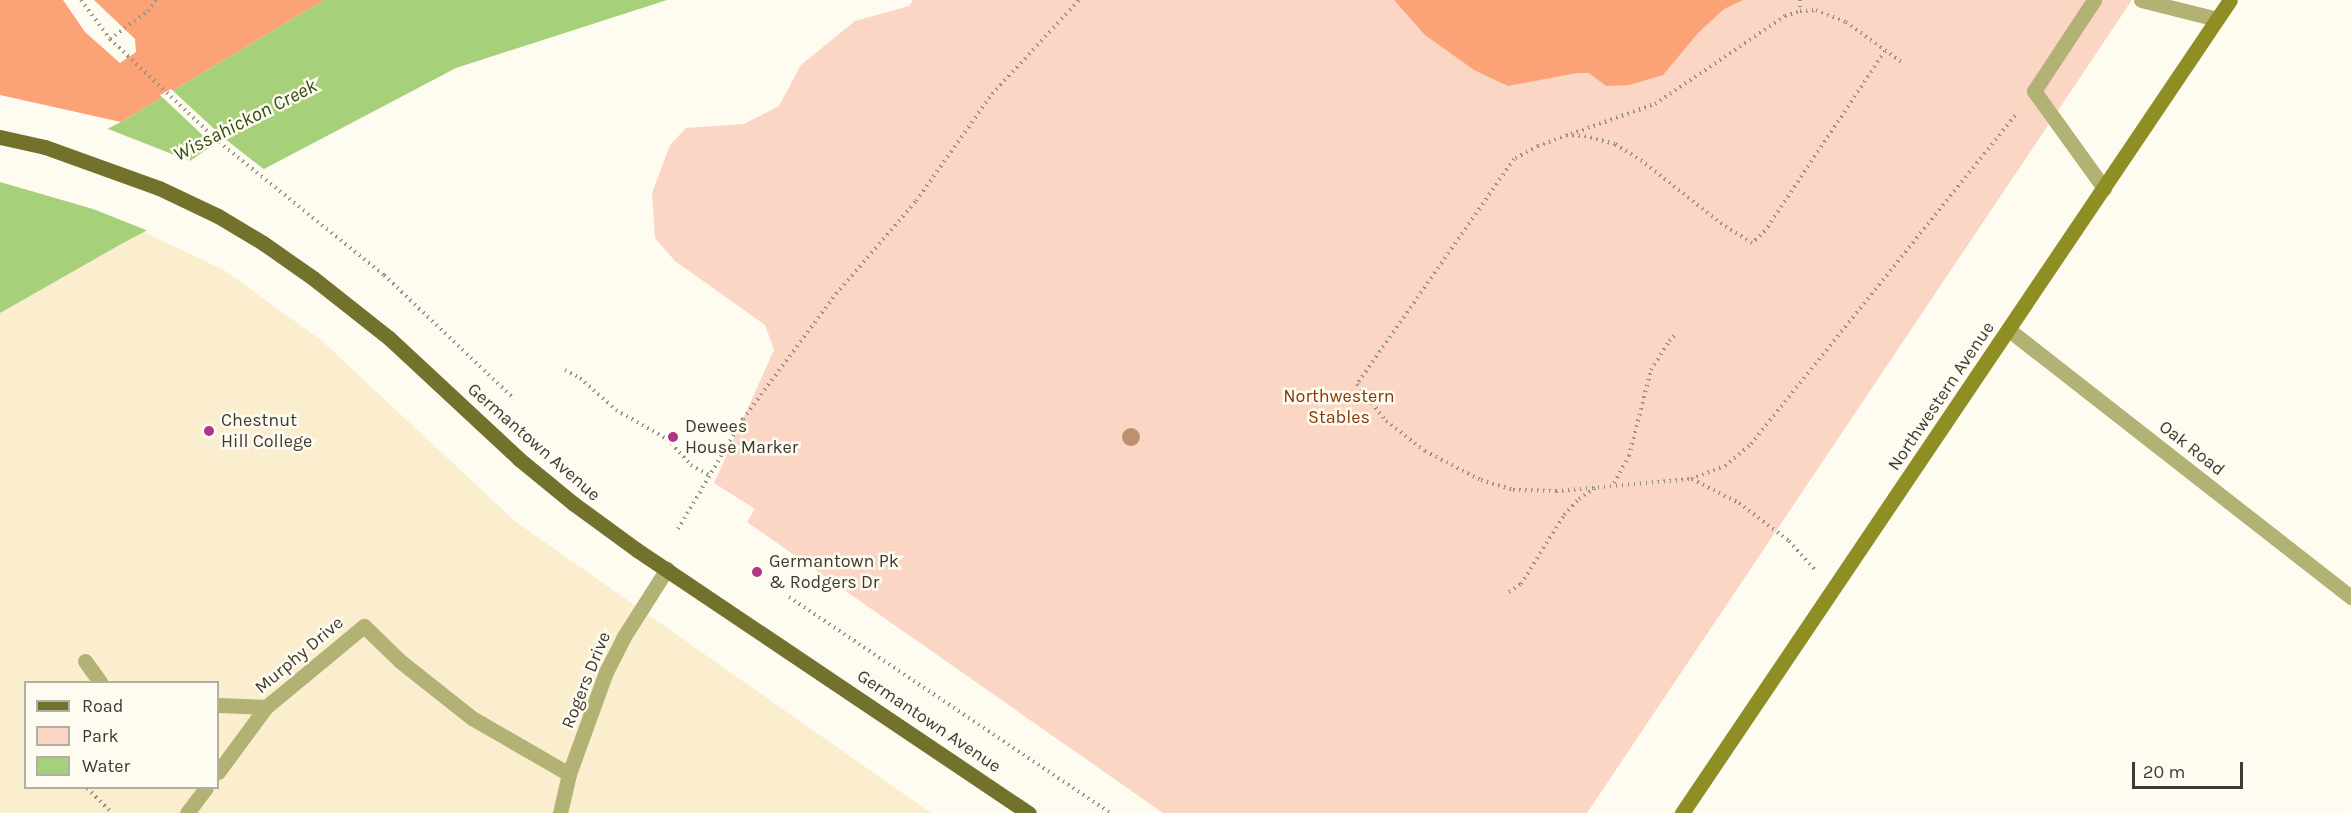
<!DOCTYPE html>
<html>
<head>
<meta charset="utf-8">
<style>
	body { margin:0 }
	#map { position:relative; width:2351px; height:813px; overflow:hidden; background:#fefbf1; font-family:Karla,sans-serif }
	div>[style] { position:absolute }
	.built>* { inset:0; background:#fbeecf }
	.green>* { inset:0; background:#fbd6c5 }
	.forest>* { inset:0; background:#fba277 }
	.water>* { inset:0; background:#a7d07a }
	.pier>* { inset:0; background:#fefbf1 }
	.path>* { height:4px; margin-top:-2px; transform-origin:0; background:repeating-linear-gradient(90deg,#969289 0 1.5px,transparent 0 6px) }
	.lane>* { height:15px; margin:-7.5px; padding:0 7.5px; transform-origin:7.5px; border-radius:7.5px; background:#b2b275 }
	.street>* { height:15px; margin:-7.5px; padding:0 7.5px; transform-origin:7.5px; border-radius:7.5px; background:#b2b275 }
	.secondary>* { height:15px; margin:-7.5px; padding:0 7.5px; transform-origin:7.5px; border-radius:7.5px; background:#8f8e24 }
	.primary>* { height:15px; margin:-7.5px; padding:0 7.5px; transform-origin:7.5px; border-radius:7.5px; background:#73722c }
	.trees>* { width:18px; height:18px; margin:-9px; border-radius:50%; background:#bd906f }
	.dots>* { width:16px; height:16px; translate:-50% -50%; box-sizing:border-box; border:3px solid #fefbf1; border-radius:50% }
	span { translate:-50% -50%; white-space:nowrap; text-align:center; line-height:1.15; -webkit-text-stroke:5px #fefbf1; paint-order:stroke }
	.street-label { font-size:18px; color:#3e3a31 }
	.park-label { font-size:18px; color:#873905 }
	.poi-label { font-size:18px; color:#3e3a31 }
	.left { translate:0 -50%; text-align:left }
	.water-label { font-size:20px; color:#344d11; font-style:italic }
	.legend { position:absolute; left:24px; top:681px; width:195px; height:108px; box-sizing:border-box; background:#fefbf1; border:2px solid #b1aea4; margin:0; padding:8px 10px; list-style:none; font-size:18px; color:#3e3a31 }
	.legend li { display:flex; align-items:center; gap:12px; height:30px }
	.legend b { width:30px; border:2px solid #b1aea4 }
	.scale { position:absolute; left:2132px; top:762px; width:111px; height:27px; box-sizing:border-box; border:3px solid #3e3a31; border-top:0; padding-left:8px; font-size:18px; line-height:21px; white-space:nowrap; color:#3e3a31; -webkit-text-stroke:4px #fefbf1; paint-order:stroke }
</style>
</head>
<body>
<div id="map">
	<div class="built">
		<i style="clip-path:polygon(evenodd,131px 226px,224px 270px,321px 340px,516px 522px,931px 813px,0 813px,0 311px,131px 226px,26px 682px,218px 682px,218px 788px,26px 788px,26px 682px)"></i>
	</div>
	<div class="green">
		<i style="clip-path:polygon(913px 0,2132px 0,1587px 813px,1163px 813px,747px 522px,755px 509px,714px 483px,774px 350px,765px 325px,675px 261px,655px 238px,652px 193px,670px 145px,686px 128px,744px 124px,779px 106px,801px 65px,855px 21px,909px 6px)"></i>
	</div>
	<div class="forest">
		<i style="clip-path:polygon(0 0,63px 0,85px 32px,120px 63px,136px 52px,135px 39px,94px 0,324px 0,121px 122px,0 95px)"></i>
		<i style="clip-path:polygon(1394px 0,1743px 0,1724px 9px,1698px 33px,1663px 75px,1629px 85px,1606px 86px,1589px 73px,1577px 73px,1508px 86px,1474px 70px,1425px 35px)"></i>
	</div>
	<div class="water">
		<i style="clip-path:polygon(324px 0,667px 0,456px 68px,123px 243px,0 313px,0 182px,121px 122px)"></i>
	</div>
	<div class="pier">
		<i style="clip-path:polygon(171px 89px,224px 138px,266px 171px,151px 232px,93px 209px,0 182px,0 179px,103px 127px,190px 161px,213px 145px,160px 95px)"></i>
	</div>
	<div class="path">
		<i style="left:81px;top:0;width:49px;rotate:53.4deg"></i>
		<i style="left:110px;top:39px;width:150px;rotate:43.4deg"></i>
		<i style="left:219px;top:142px;width:212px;rotate:38.9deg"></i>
		<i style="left:384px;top:275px;width:177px;rotate:43.6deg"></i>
		<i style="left:1800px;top:0;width:11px;rotate:90deg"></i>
		<i style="left:110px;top:39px;width:47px;rotate:-36.4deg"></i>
		<i style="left:148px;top:11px;width:14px;rotate:-54deg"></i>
		<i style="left:1885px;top:51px;width:216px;rotate:123.7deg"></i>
		<i style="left:1765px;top:231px;width:18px;rotate:137deg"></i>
		<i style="left:1752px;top:243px;width:36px;rotate:-148deg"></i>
		<i style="left:1722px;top:224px;width:102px;rotate:-141.8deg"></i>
		<i style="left:1642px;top:161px;width:32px;rotate:-148deg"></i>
		<i style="left:1615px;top:144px;width:30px;rotate:-165deg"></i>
		<i style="left:1586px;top:136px;width:19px;rotate:-177deg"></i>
		<i style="left:1567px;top:135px;width:31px;rotate:159deg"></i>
		<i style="left:1538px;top:146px;width:27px;rotate:152deg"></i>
		<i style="left:1514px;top:159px;width:274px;rotate:124.9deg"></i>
		<i style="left:1357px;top:384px;width:47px;rotate:51.9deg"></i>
		<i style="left:1386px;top:421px;width:49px;rotate:37.6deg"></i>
		<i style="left:1425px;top:451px;width:63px;rotate:27.4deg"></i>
		<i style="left:1481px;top:480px;width:34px;rotate:17deg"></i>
		<i style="left:1513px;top:490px;width:43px;rotate:1.3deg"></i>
		<i style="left:1556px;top:491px;width:136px;rotate:-5.1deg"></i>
		<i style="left:1691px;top:479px;width:36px;rotate:-21deg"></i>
		<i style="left:1725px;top:466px;width:34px;rotate:-40deg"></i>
		<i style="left:1751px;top:444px;width:425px;rotate:-51.2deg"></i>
		<i style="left:1571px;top:134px;width:89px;rotate:-19.7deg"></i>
		<i style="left:1655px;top:104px;width:157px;rotate:-34.1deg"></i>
		<i style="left:1785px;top:16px;width:16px;rotate:-18deg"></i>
		<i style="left:1800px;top:11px;width:16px;rotate:-4deg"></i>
		<i style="left:1816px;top:10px;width:32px;rotate:22deg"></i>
		<i style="left:1846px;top:22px;width:72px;rotate:35.9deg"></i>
		<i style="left:565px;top:370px;width:17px;rotate:28deg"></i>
		<i style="left:580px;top:378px;width:48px;rotate:41.6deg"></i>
		<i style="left:616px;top:410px;width:59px;rotate:29.6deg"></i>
		<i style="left:667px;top:439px;width:35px;rotate:47deg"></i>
		<i style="left:691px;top:465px;width:22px;rotate:30deg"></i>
		<i style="left:1692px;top:479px;width:53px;rotate:27.1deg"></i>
		<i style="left:1739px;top:503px;width:63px;rotate:37.2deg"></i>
		<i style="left:1789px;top:541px;width:39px;rotate:48deg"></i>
		<i style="left:1614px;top:483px;width:31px;rotate:-61deg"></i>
		<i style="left:1629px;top:456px;width:89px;rotate:-75.7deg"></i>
		<i style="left:1651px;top:370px;width:34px;rotate:-58deg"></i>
		<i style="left:1669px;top:341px;width:11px;rotate:-45deg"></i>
		<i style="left:678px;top:529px;width:128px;rotate:-59.4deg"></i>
		<i style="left:743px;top:419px;width:156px;rotate:-53.4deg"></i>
		<i style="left:836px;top:294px;width:123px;rotate:-49.3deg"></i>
		<i style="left:916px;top:201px;width:131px;rotate:-54.6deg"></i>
		<i style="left:992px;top:94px;width:128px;rotate:-47.2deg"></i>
		<i style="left:1509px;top:592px;width:14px;rotate:-34deg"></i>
		<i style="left:1521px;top:584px;width:81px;rotate:-58.1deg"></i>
		<i style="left:1564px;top:515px;width:22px;rotate:-47deg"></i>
		<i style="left:1579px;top:499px;width:22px;rotate:-34deg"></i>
		<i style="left:789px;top:597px;width:387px;rotate:33.9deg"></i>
		<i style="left:87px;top:788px;width:35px;rotate:45deg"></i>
	</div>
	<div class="lane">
		<i style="left:2094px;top:0;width:109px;rotate:123.4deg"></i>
		<i style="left:2034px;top:91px;width:120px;rotate:54.2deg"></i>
		<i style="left:2141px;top:0;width:78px;rotate:14deg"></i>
		<i style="left:85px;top:661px;width:26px;rotate:54deg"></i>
		<i style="left:218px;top:705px;width:48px;rotate:2.4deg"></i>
		<i style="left:218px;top:772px;width:81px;rotate:-53.6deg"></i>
		<i style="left:266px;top:707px;width:127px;rotate:-39.6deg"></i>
		<i style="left:364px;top:626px;width:50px;rotate:44.2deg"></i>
		<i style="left:400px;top:661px;width:92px;rotate:38.4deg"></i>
		<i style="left:472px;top:718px;width:112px;rotate:30deg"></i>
		<i style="left:187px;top:813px;width:31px;rotate:-53deg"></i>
		<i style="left:560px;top:813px;width:40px;rotate:-77deg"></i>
		<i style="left:569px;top:774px;width:109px;rotate:-70.1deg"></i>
		<i style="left:606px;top:672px;width:38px;rotate:-63deg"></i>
		<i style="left:623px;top:638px;width:82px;rotate:-57.5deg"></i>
	</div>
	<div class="street">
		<i style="left:2009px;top:330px;width:434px;rotate:38deg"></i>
	</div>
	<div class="secondary">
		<i style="left:1682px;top:813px;width:980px;rotate:-56.02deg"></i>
	</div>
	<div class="primary">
		<i style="left:0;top:137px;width:46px;rotate:12.5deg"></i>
		<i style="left:45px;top:147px;width:121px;rotate:19.8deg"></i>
		<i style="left:159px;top:188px;width:65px;rotate:25.4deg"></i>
		<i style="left:218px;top:216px;width:52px;rotate:31deg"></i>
		<i style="left:263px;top:243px;width:61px;rotate:35deg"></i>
		<i style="left:313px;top:278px;width:97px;rotate:38.3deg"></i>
		<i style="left:389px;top:338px;width:178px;rotate:42.9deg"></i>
		<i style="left:519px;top:459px;width:71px;rotate:39.3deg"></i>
		<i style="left:574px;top:504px;width:78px;rotate:36.1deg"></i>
		<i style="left:637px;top:550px;width:472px;rotate:33.9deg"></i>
	</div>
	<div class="trees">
		<i style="left:1131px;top:437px"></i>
	</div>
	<div class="dots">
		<i style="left:209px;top:431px;background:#b03586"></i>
		<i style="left:673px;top:437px;background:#b03586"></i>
		<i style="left:757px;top:572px;background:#b03586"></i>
	</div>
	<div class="street-label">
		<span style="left:1941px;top:396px;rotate:-56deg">Northwestern Avenue</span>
		<span style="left:534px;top:442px;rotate:41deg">Germantown Avenue</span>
		<span style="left:2192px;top:448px;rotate:38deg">Oak Road</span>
		<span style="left:299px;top:655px;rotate:-40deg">Murphy Drive</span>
		<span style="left:586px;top:680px;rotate:-68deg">Rogers Drive</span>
		<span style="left:929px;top:721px;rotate:34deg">Germantown Avenue</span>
	</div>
	<div class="park-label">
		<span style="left:1339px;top:407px">Northwestern<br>Stables</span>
	</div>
	<div class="poi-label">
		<span class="left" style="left:221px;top:431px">Chestnut<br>Hill College</span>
		<span class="left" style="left:685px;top:437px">Dewees<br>House Marker</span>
		<span class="left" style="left:769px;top:572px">Germantown Pk<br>&amp; Rodgers Dr</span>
	</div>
	<div class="water-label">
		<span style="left:245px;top:120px;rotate:-27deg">Wissahickon Creek</span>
	</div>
	<ul class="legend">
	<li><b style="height:8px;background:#73722c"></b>Road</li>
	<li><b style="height:16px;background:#fbd6c5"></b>Park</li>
	<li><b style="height:16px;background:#a7d07a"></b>Water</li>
	</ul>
	<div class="scale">20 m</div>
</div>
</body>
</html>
